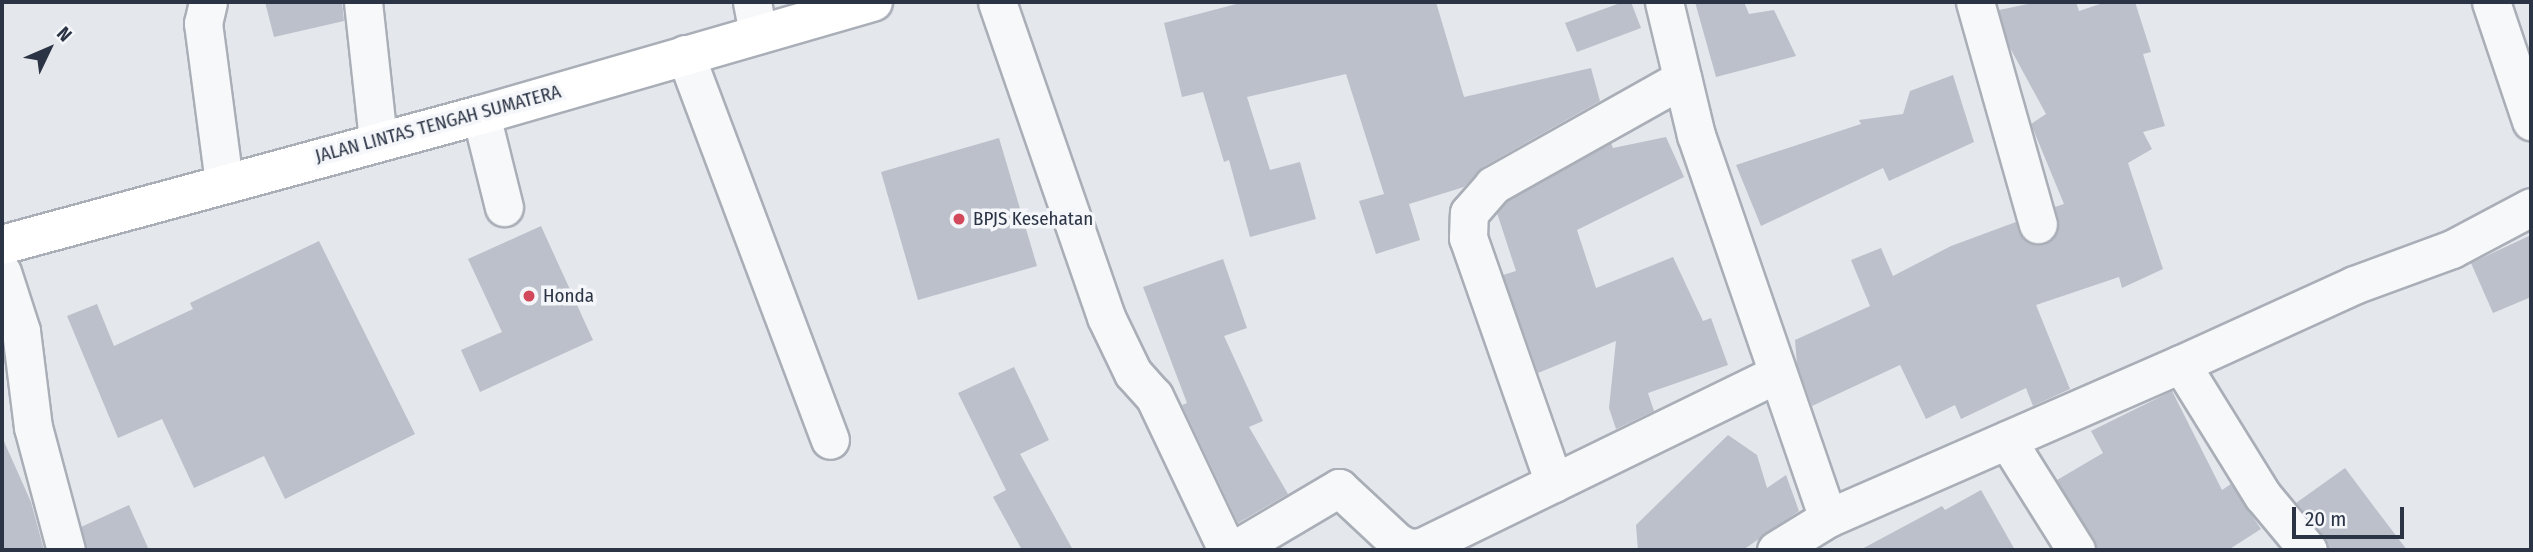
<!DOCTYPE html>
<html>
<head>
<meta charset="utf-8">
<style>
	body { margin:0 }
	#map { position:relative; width:2533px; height:552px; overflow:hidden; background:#e4e7ec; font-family:"Fira Sans Condensed",sans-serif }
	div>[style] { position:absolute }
	.building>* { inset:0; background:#bbc0ca }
	.roads { filter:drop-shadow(2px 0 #a9aeb7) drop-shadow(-2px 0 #a9aeb7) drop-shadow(0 2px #a9aeb7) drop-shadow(0 -2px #a9aeb7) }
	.minor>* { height:37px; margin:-18.5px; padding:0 18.5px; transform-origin:18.5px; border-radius:18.5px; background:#f7f8fa }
	.highway>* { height:38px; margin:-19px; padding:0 19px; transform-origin:19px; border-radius:19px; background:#fff }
	.dots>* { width:19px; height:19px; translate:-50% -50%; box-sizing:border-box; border:4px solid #f4f6f9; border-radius:50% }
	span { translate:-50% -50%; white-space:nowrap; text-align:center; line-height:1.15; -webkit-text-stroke:7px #f4f6f9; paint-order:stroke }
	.street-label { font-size:19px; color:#2b3445 }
	.poi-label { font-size:19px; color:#2b3445 }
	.left { translate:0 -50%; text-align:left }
	.frame { position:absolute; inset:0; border:4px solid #2b3445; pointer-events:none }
	.north { position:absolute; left:14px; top:14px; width:70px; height:70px; -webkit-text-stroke:5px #f4f6f9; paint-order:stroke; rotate:46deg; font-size:19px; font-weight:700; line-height:28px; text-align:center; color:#2b3445 }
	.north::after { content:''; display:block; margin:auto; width:24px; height:32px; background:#2b3445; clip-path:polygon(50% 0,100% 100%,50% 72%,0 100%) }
	.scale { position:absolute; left:2292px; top:507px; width:112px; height:32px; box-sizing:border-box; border:4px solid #2b3445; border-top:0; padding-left:9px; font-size:21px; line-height:24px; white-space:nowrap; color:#2b3445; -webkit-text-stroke:5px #f4f6f9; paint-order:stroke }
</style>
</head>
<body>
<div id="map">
	<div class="building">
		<i style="clip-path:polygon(265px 2px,342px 2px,344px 21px,274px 37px)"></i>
		<i style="clip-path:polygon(1244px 2px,1436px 2px,1464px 97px,1591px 68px,1600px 101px,1483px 167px,1464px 187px,1409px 204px,1420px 240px,1376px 254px,1359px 201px,1384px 194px,1346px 74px,1247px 97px,1270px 170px,1300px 162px,1316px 219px,1250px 237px,1229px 160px,1224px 162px,1203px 92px,1182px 97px,1164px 23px)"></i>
		<i style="clip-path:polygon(1623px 2px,1631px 2px,1641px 28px,1577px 52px,1565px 23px)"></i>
		<i style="clip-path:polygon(1695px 2px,1744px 2px,1749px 14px,1774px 10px,1796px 56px,1716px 77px)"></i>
		<i style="clip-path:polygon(2038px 2px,2076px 2px,2079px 11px,2106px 2px,2135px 2px,2151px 52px,2143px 54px,2165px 126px,2143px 132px,2152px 149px,2128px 163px,2163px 269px,2122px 288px,2119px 277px,2036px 305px,2070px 389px,2033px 406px,2026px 388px,1961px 419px,1955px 405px,1926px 419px,1900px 365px,1812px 406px,1797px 364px,1795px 340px,1870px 306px,1851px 260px,1881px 248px,1893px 276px,1951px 246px,2016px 222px,2023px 239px,2032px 244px,2053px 238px,2058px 228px,2055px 207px,2064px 204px,2031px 124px,2046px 114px,2009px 46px,1999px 10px)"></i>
		<i style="clip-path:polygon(1953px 75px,1974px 142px,1889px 181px,1883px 168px,1761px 226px,1736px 165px,1861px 124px,1859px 120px,1903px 114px,1910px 91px)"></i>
		<i style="clip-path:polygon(1666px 137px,1684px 177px,1577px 230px,1596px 288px,1673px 257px,1703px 321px,1711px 318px,1728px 365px,1648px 393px,1654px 411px,1616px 429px,1609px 408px,1616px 341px,1538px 373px,1503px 275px,1516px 271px,1497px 213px,1507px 201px,1611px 143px,1613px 148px)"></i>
		<i style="clip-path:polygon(999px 138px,1037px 266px,918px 300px,881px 172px)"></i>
		<i style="clip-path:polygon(541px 226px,593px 340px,480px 392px,461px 350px,502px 332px,468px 259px)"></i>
		<i style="clip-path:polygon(2531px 235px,2531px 297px,2493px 313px,2471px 263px)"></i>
		<i style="clip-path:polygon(319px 241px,415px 434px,285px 499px,264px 456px,194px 488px,162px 419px,118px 438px,67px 316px,97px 304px,114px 346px,193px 309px,190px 303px)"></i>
		<i style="clip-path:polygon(1223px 259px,1247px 328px,1224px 336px,1263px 421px,1249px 427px,1288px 494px,1238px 523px,1182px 405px,1187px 403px,1143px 287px)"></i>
		<i style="clip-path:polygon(1014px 367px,1049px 440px,1020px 454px,1073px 550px,1022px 550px,993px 497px,1006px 490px,958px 393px)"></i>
		<i style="clip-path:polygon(2172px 391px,2222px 490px,2231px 484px,2261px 529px,2228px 550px,2097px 550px,2057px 480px,2103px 453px,2091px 431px)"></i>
		<i style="clip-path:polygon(1728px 435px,1757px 455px,1767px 488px,1786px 475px,1799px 511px,1743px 550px,1638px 550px,1636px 525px)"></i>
		<i style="clip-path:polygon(2px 437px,31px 502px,44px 550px,2px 550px)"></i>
		<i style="clip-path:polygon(2345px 468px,2375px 508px,2407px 550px,2328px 550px,2324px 537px,2296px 503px)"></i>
		<i style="clip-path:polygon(1981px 490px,2015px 550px,1860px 550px,1942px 506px,1945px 510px)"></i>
		<i style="clip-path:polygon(129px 505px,149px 550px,86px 550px,81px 527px)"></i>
	</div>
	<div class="roads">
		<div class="minor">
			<i style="left:208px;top:2px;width:22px;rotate:103deg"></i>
			<i style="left:203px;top:23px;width:161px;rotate:82.5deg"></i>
			<i style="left:363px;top:2px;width:139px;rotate:83.8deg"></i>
			<i style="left:752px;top:2px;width:33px;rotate:79deg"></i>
			<i style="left:997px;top:2px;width:333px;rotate:70.9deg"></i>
			<i style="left:1106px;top:317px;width:62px;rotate:64.3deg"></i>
			<i style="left:1133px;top:373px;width:31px;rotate:48deg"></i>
			<i style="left:1154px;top:396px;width:170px;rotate:64.6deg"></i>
			<i style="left:1664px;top:2px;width:137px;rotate:76.5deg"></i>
			<i style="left:1696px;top:135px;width:405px;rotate:71deg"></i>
			<i style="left:1975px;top:2px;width:231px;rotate:74.2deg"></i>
			<i style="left:2491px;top:2px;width:126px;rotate:71.4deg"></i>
			<i style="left:685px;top:54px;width:412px;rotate:69.4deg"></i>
			<i style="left:481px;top:115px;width:95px;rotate:76deg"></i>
			<i style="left:2px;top:272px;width:62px;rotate:72.1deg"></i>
			<i style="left:21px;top:331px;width:97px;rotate:82.9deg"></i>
			<i style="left:33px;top:427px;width:127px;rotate:75deg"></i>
			<i style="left:2181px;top:364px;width:190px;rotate:-24.5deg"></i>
			<i style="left:2354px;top:285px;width:104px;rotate:-20.2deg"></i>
			<i style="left:2452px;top:249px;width:89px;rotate:-28deg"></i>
			<i style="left:2007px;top:440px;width:130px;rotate:57.9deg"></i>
			<i style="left:1554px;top:483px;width:260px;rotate:-109.3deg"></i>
			<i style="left:1468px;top:238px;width:25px;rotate:-88deg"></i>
			<i style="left:1469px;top:213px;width:37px;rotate:-49deg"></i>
			<i style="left:1493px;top:185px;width:217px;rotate:-29.3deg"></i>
			<i style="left:1234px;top:550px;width:122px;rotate:-30.6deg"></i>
			<i style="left:1339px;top:488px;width:79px;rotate:43deg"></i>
			<i style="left:1397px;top:542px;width:13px;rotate:27deg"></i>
			<i style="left:1409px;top:548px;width:13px;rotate:-4deg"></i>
			<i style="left:1422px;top:547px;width:395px;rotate:-26deg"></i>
			<i style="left:1776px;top:550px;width:61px;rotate:-31.6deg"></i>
			<i style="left:1828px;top:518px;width:385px;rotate:-23.6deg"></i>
			<i style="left:2181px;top:364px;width:155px;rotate:58.2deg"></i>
			<i style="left:2263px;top:496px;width:70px;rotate:50.2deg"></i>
		</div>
		<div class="highway">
			<i style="left:2px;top:245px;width:496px;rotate:-15.2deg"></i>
			<i style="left:481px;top:115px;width:408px;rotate:-16.1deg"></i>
		</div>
	</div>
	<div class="dots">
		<i style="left:959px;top:219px;background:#d1495b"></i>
		<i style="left:529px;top:296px;background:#d1495b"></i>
	</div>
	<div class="street-label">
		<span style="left:438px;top:124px;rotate:-15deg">JALAN LINTAS TENGAH SUMATERA</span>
	</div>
	<div class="poi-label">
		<span class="left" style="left:973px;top:219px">BPJS Kesehatan</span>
		<span class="left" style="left:543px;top:296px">Honda</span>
	</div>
	<div class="frame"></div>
	<div class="north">N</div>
	<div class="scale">20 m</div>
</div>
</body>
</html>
